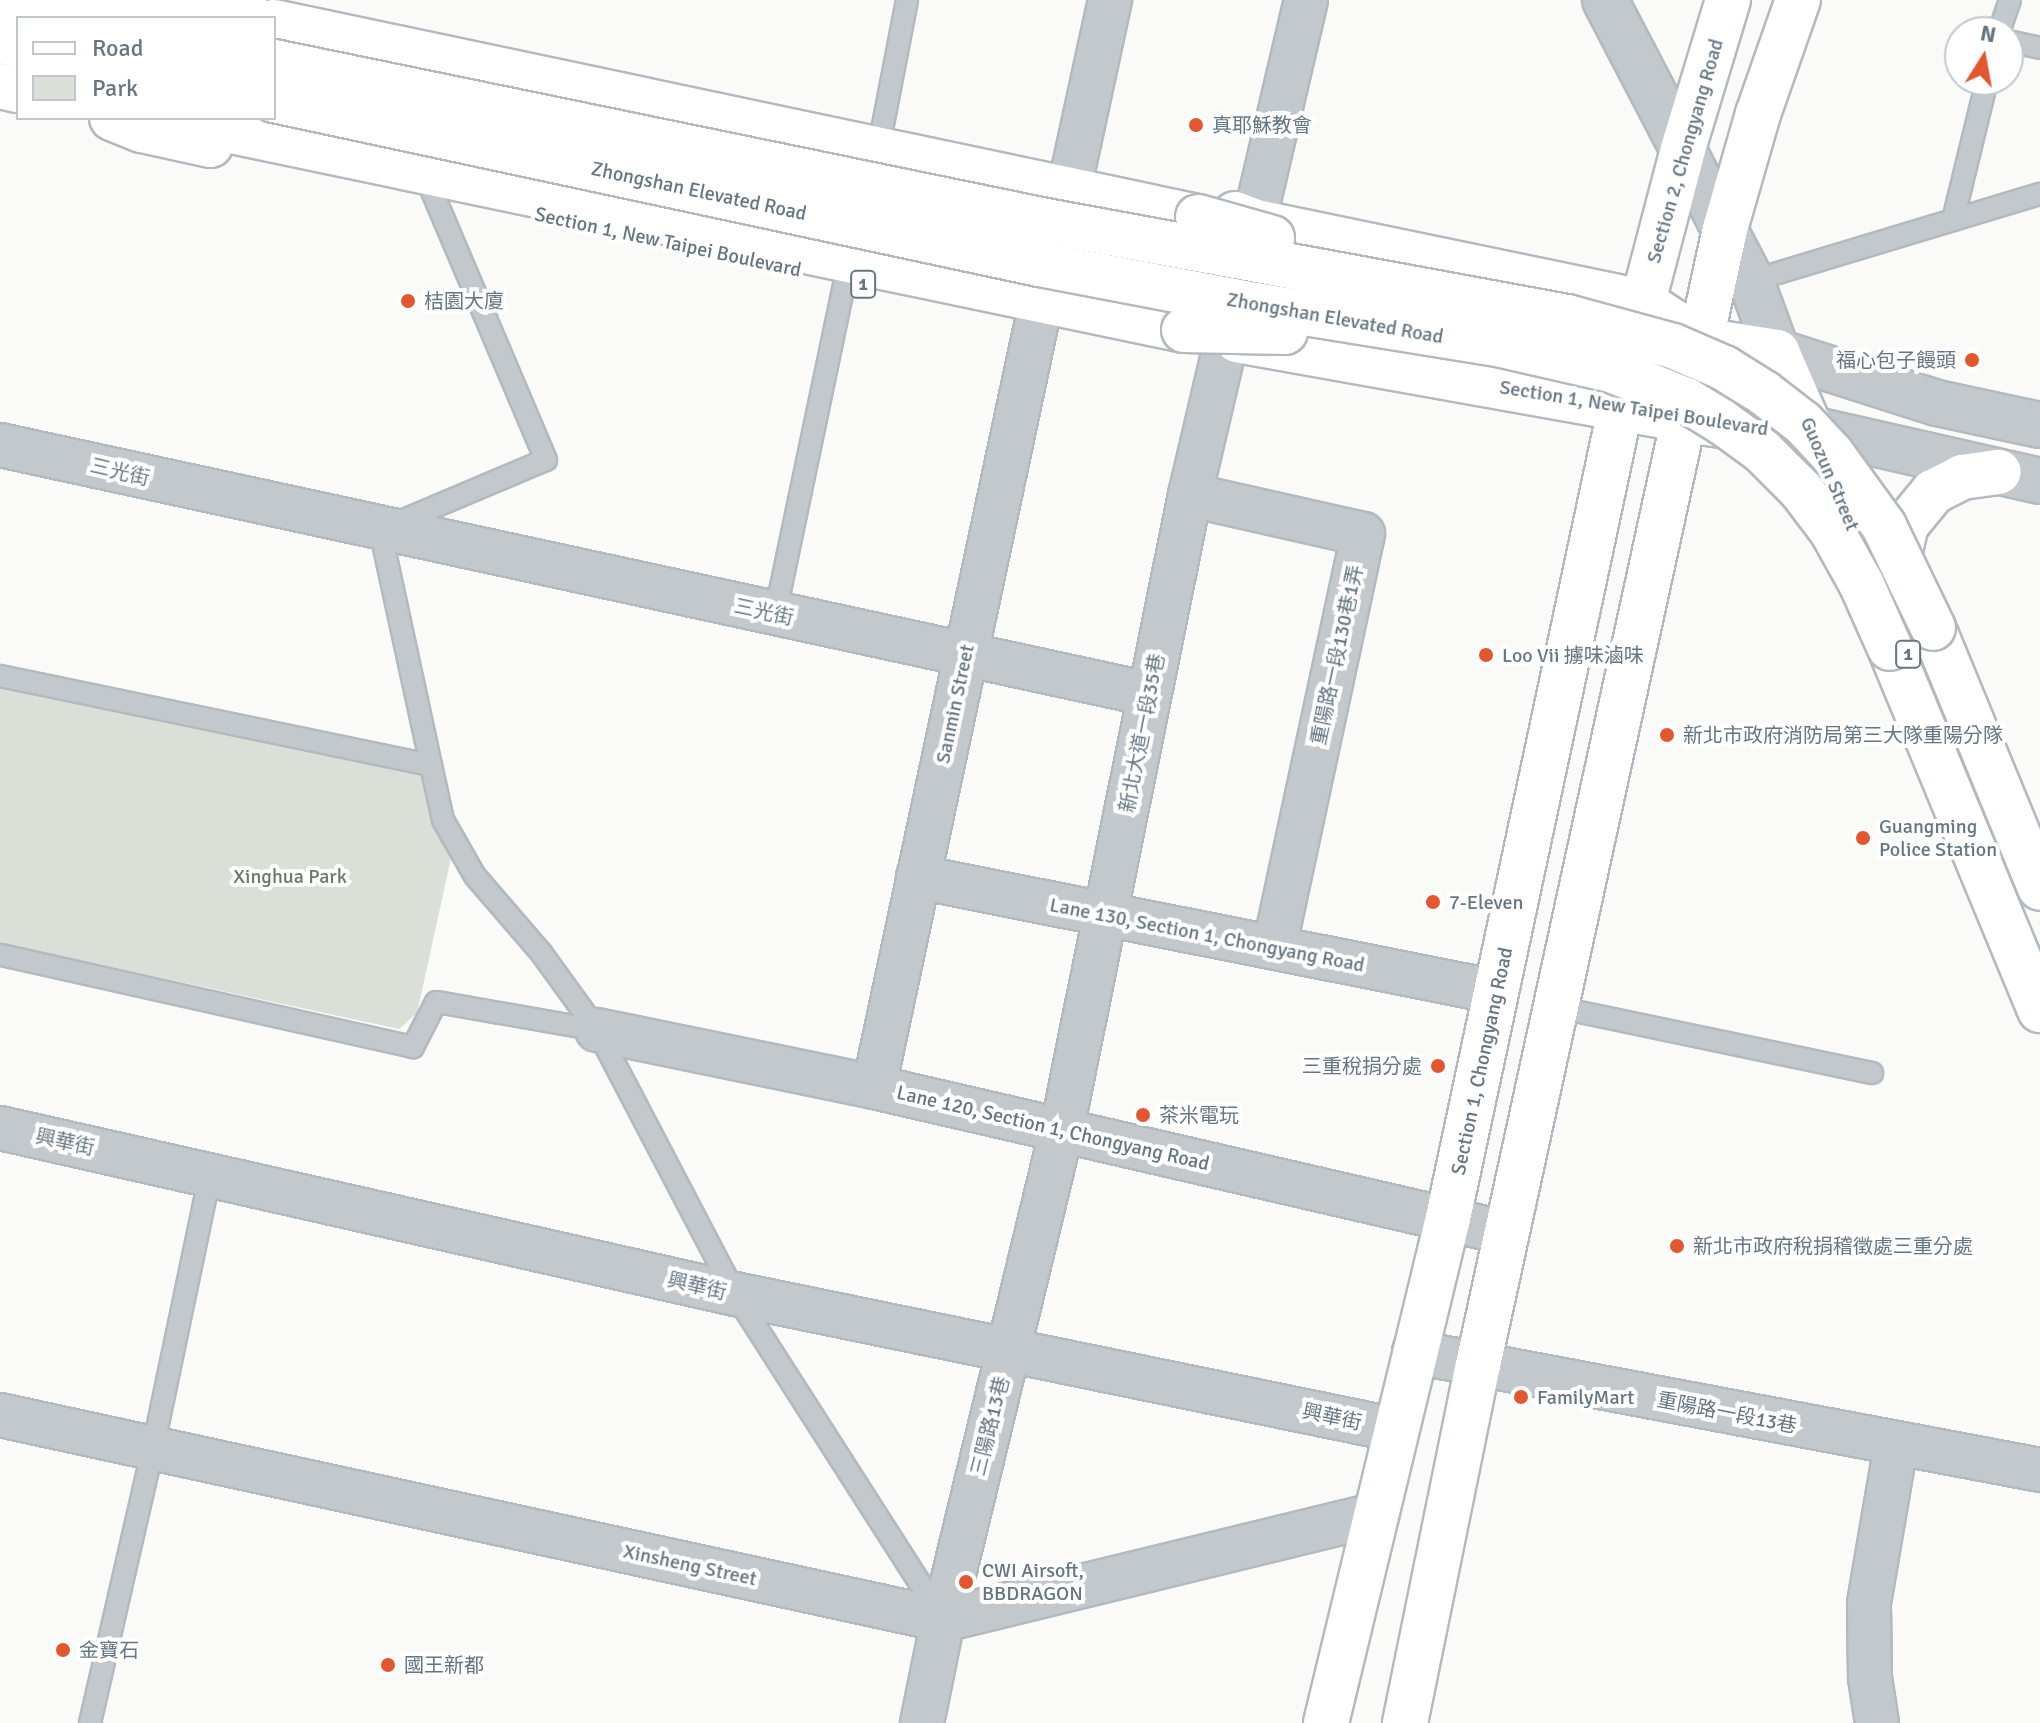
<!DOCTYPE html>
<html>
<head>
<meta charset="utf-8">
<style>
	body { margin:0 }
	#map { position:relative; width:2040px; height:1723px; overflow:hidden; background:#fafaf8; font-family:Signika,"Noto Sans TC",sans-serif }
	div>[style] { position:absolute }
	.green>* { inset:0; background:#dadfd7 }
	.roads { filter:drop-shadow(2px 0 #b3babf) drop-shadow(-2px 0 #b3babf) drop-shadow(0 2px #b3babf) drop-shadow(0 -2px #b3babf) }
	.service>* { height:20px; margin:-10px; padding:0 10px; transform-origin:10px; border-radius:10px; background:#c3c8cc }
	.minor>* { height:42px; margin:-21px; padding:0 21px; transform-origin:21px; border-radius:21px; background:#c3c8cc }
	.tertiary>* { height:44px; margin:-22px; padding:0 22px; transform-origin:22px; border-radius:22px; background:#c3c8cc }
	.secondary>* { height:44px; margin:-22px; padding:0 22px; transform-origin:22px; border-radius:22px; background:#fff }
	.primary>* { height:44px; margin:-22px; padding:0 22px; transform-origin:22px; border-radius:22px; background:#fff }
	.trunk>* { height:44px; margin:-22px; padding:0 22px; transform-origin:22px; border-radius:22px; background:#fff }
	.bridges { filter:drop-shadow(2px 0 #b4b9bd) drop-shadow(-2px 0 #b4b9bd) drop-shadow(0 2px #b4b9bd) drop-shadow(0 -2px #b4b9bd) }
	.trunk-bridge>* { height:44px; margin:-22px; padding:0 22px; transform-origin:22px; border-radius:22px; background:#fff }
	.dots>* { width:22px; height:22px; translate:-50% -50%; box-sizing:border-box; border:4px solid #fff; border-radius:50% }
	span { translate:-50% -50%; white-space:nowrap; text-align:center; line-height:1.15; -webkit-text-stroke:8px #fff; paint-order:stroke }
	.shield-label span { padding:2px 6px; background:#fff; border:2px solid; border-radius:6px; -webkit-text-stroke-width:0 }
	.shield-label { font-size:18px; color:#657683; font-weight:700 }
	.poi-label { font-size:20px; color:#657683 }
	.left { translate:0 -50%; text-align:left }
	.right { translate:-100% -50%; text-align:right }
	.street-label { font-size:20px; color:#657683 }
	.park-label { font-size:20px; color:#687a64 }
	.legend { position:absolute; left:16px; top:16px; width:260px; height:104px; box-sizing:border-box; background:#fff; border:2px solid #c1c8cd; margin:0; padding:10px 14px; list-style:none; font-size:24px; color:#657683 }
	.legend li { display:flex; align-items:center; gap:16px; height:40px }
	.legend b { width:40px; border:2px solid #c1c8cd }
	.north { position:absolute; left:1944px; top:16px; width:80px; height:80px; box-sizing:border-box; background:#fff; border:2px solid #c1c8cd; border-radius:50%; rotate:11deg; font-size:22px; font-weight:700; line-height:32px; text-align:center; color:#657683 }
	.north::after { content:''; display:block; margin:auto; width:28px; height:36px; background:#e4572e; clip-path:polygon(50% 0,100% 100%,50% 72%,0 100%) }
</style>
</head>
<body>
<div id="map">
	<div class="green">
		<i style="clip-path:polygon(0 685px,421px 775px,451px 858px,417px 1013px,399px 1029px,0 943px)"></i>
	</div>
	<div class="roads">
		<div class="service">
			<i style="left:1999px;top:32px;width:34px;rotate:-71deg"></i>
			<i style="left:2008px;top:41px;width:33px;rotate:12deg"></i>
			<i style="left:882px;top:130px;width:132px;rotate:-79.1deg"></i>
			<i style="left:1953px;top:220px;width:144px;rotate:-76.3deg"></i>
			<i style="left:1748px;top:282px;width:305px;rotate:-16.8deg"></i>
			<i style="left:775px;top:615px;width:342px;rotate:-78.2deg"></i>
			<i style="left:0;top:676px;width:440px;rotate:11.7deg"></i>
			<i style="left:431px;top:765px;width:56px;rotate:77.7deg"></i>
			<i style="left:443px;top:820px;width:64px;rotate:60.3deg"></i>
			<i style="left:475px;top:876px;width:103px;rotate:49.3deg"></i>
			<i style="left:542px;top:954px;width:94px;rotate:54.1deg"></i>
			<i style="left:597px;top:1030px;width:163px;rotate:-170.1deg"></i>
			<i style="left:436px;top:1002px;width:51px;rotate:117.1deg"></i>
			<i style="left:413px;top:1047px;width:423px;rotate:-167.4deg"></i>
			<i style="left:431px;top:765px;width:240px;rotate:-102.2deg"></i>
			<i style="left:380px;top:530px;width:180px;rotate:-22.9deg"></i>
			<i style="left:546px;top:460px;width:292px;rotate:-113deg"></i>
			<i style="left:1556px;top:1007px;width:323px;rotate:11.8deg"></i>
			<i style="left:597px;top:1030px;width:298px;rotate:62.4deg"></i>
			<i style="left:735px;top:1294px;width:382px;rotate:57.4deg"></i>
			<i style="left:90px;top:1723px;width:282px;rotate:-77.1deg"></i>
			<i style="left:153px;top:1448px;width:280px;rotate:-78.2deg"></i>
		</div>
		<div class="minor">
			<i style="left:1073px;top:171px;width:175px;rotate:-77.8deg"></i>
			<i style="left:0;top:445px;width:1176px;rotate:12.23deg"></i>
			<i style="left:1190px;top:495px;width:177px;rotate:12.7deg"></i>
			<i style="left:1363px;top:534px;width:423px;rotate:102.1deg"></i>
			<i style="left:918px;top:877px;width:590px;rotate:11.23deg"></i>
			<i style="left:597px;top:1030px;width:283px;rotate:11.6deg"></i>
			<i style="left:874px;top:1087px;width:650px;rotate:12.99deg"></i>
			<i style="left:874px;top:1087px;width:783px;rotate:-77.99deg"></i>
			<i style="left:0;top:1128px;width:754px;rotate:12.73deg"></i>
			<i style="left:735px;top:1294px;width:676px;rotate:11.61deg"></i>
			<i style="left:1414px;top:1352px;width:637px;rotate:10.67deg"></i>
			<i style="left:0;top:1415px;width:965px;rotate:12.26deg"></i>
			<i style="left:943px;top:1620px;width:447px;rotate:-13.7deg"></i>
			<i style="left:922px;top:1723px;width:105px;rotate:-78.5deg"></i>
			<i style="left:943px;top:1620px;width:505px;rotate:-76.38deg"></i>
			<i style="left:1062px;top:1129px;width:647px;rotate:-78.59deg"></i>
			<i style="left:1190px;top:495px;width:508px;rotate:-76.81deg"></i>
			<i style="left:1877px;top:1723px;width:46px;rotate:-98.8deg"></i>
			<i style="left:1870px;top:1678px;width:75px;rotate:-90.8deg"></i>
			<i style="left:1869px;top:1603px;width:160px;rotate:-80.3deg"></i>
		</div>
		<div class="tertiary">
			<i style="left:1605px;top:0;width:317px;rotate:62.5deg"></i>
			<i style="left:1751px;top:281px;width:76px;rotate:69.9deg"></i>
			<i style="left:1777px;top:352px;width:168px;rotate:17.7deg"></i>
			<i style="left:1937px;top:403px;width:105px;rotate:12.1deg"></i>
			<i style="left:1811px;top:429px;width:235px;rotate:12.8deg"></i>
		</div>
		<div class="secondary">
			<i style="left:1326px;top:1723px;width:520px;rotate:-76.42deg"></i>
			<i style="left:1448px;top:1218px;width:937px;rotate:-77.98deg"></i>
			<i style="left:1643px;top:302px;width:158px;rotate:-75.3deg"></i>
			<i style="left:1683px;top:149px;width:156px;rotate:-73.2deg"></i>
			<i style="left:1405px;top:1723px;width:365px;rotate:-78.5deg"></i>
			<i style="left:1478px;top:1365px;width:1163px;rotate:-77.73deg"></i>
			<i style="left:1725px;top:229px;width:120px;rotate:-74deg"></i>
			<i style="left:1758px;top:114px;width:121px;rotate:-70.7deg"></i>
		</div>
		<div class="primary">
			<i style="left:80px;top:0;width:76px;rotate:13.7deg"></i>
			<i style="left:0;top:86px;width:18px;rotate:13deg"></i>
			<i style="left:112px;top:118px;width:32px;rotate:22deg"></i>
			<i style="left:142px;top:130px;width:70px;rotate:12.4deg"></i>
			<i style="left:1235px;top:214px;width:22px;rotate:21deg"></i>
			<i style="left:1256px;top:222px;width:395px;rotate:11.7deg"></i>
			<i style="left:1643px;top:302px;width:69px;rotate:33.2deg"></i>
			<i style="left:1701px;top:340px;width:77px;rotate:9deg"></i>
			<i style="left:1777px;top:352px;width:239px;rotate:66.5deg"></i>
			<i style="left:1237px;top:340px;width:455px;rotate:10.1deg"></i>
			<i style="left:1685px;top:420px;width:79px;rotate:8deg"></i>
			<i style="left:1763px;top:431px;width:48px;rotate:-2.4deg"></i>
			<i style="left:1893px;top:582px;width:58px;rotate:-77.2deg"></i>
			<i style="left:1906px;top:525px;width:43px;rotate:-50.7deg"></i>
			<i style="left:1933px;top:492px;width:33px;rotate:-27deg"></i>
			<i style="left:1962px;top:477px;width:37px;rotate:-8deg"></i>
		</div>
		<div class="trunk">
			<i style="left:168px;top:0;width:87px;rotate:12deg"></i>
			<i style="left:0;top:5px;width:60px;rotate:12.4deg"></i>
			<i style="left:274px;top:22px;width:944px;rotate:11.92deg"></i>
			<i style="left:0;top:41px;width:18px;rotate:13deg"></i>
			<i style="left:169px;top:118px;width:1037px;rotate:11.8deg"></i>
			<i style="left:1933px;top:628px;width:281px;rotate:67.6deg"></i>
			<i style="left:1890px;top:648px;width:392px;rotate:67.5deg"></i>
		</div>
	</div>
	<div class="bridges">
		<div class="trunk-bridge">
			<i style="left:274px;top:62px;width:788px;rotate:11.64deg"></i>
			<i style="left:1046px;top:221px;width:530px;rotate:10.44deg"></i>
			<i style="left:1567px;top:317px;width:110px;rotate:15.3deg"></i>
			<i style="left:1673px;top:346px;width:56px;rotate:23.3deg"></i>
			<i style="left:1724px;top:368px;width:47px;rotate:32deg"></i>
			<i style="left:1764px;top:393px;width:49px;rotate:37.6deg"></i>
			<i style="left:1803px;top:423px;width:42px;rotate:46.9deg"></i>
			<i style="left:1832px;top:454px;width:89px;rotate:54.2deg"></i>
			<i style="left:1884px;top:526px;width:113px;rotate:64.3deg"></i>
			<i style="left:274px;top:100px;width:782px;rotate:12.1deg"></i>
			<i style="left:1039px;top:264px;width:208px;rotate:10.8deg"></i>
			<i style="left:1243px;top:303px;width:262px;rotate:9.2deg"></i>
			<i style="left:1502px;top:345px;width:112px;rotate:12.9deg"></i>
			<i style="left:1611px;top:370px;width:81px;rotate:21.8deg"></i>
			<i style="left:1686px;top:400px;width:42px;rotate:31.4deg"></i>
			<i style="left:1722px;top:422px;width:49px;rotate:35.9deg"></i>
			<i style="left:1762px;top:451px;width:55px;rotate:45deg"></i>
			<i style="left:1801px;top:490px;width:51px;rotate:52.9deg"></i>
			<i style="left:1832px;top:531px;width:60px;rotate:60.9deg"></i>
			<i style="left:1861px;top:583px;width:71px;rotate:66deg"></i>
			<i style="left:1198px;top:217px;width:77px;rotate:15.8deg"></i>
			<i style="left:1184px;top:330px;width:101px;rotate:1.1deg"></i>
		</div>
	</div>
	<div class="dots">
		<i style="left:1196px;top:125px;background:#e4572e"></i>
		<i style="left:408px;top:301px;background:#e4572e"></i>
		<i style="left:1972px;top:360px;background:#e4572e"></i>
		<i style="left:1486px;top:655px;background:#e4572e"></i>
		<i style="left:1667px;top:735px;background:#e4572e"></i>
		<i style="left:1863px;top:838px;background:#e4572e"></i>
		<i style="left:1433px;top:902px;background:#e4572e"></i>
		<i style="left:1438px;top:1066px;background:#e4572e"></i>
		<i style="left:1143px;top:1115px;background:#e4572e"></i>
		<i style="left:1677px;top:1246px;background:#e4572e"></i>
		<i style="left:1521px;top:1397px;background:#e4572e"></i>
		<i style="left:966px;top:1582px;background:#e4572e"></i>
		<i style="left:63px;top:1650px;background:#e4572e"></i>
		<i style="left:388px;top:1665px;background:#e4572e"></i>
	</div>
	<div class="shield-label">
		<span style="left:863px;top:284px">1</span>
		<span style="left:1908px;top:654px">1</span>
	</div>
	<div class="poi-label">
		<span class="left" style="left:1212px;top:125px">真耶穌教會</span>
		<span class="left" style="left:424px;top:301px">桔園大廈</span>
		<span class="right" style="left:1956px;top:360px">福心包子饅頭</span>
		<span class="left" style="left:1502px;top:655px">Loo Vii 擄味滷味</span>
		<span class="left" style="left:1683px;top:735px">新北市政府消防局第三大隊重陽分隊</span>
		<span class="left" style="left:1879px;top:838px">Guangming<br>Police Station</span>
		<span class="left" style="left:1449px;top:902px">7-Eleven</span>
		<span class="right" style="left:1422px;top:1066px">三重稅捐分處</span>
		<span class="left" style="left:1159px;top:1115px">茶米電玩</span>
		<span class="left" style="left:1693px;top:1246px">新北市政府稅捐稽徵處三重分處</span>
		<span class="left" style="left:1537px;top:1397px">FamilyMart</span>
		<span class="left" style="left:982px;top:1582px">CWI Airsoft,<br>BBDRAGON</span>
		<span class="left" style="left:79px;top:1650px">金寶石</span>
		<span class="left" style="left:404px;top:1665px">國王新都</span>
	</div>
	<div class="street-label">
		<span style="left:1685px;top:151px;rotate:-74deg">Section 2, Chongyang Road</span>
		<span style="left:699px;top:191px;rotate:12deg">Zhongshan Elevated Road</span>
		<span style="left:668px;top:242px;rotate:12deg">Section 1, New Taipei Boulevard</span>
		<span style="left:1335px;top:318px;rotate:10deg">Zhongshan Elevated Road</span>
		<span style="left:1634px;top:408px;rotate:9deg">Section 1, New Taipei Boulevard</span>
		<span style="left:120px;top:472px;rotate:13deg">三光街</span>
		<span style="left:1830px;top:474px;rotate:67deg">Guozun Street</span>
		<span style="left:764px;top:612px;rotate:12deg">三光街</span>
		<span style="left:1337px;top:655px;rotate:-78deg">重陽路一段130巷1弄</span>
		<span style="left:955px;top:704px;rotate:-78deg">Sanmin Street</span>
		<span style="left:1142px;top:733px;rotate:-79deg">新北大道一段35巷</span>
		<span style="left:1207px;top:935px;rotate:11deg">Lane 130, Section 1, Chongyang Road</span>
		<span style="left:1482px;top:1061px;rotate:-78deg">Section 1, Chongyang Road</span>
		<span style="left:1053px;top:1128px;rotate:13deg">Lane 120, Section 1, Chongyang Road</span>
		<span style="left:65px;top:1142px;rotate:12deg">興華街</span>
		<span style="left:697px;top:1286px;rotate:13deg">興華街</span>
		<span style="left:1727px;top:1413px;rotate:11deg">重陽路一段13巷</span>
		<span style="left:1332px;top:1417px;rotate:12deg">興華街</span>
		<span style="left:990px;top:1426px;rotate:-76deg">三陽路13巷</span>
		<span style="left:690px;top:1565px;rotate:12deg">Xinsheng Street</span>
	</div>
	<div class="park-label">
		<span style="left:290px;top:876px">Xinghua Park</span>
	</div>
	<ul class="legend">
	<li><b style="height:10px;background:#fff"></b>Road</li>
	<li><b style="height:22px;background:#dadfd7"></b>Park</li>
	</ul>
	<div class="north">N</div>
</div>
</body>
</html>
